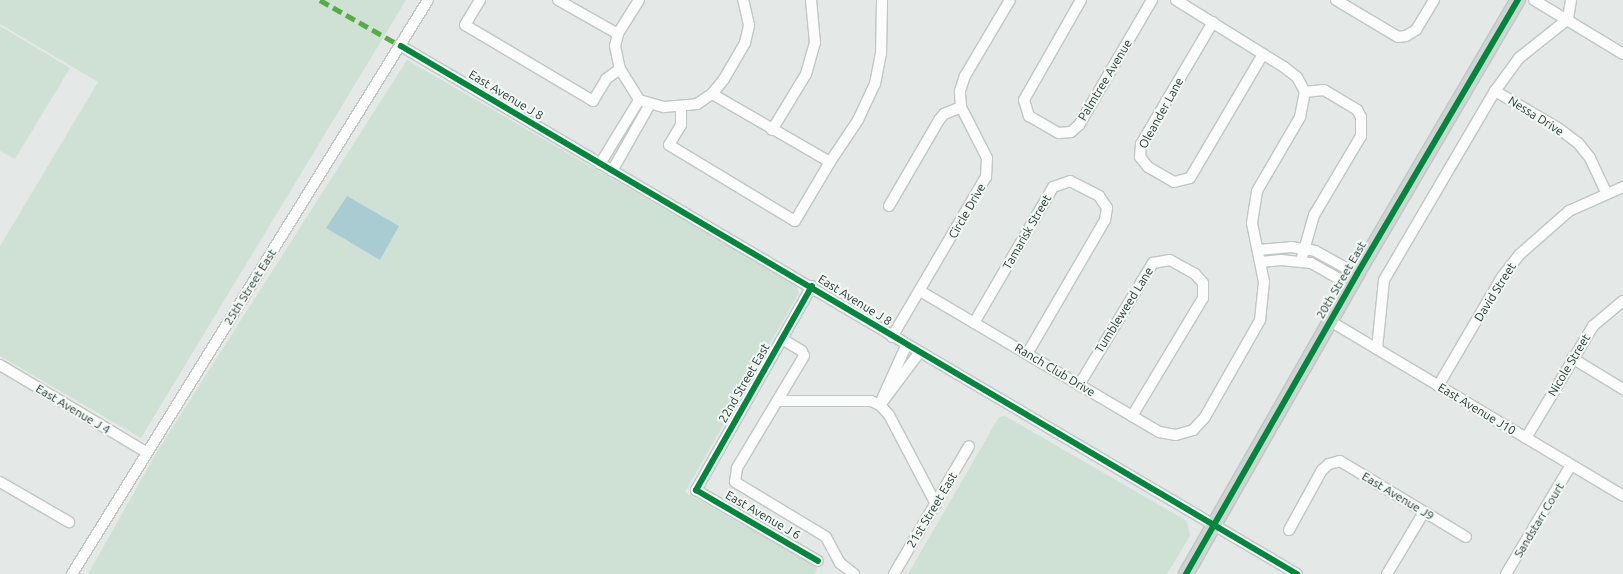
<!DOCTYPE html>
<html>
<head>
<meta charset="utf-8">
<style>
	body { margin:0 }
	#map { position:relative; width:1623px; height:574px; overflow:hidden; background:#e4e9e7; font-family:Ubuntu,sans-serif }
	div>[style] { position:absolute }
	.green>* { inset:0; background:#cfe1d5 }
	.water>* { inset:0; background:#a9ccd3 }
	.roads { filter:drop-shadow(1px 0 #c1c6c4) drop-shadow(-1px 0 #c1c6c4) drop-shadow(0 1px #c1c6c4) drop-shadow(0 -1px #c1c6c4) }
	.minor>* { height:10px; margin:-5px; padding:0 5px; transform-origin:5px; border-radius:5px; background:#fbfcfb }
	.major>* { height:14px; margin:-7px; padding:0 7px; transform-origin:7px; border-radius:7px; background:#ced5d3 }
	.quiet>* { height:5px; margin-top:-2.5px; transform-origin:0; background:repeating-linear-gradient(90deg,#53ac45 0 10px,transparent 0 15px) }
	.cycleway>* { height:6px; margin:-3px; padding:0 3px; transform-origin:3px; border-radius:3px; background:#00873e }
	span { translate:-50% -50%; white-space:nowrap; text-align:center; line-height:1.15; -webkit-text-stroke:4px #f3f8f5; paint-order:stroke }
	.street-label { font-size:12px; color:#243a35 }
</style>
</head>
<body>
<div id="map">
	<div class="green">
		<i style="clip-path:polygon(0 0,406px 0,141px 438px,0 356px,0 246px,98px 82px,0 24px)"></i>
		<i style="clip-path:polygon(0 26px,70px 68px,15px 159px,0 151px)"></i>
		<i style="clip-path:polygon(407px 60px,796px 285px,799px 293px,685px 492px,818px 567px,814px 574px,88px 574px,158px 450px)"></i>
		<i style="clip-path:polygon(1005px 416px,1187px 521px,1190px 536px,1167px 574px,908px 574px,999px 417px)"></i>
	</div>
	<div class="water">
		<i style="clip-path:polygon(347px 196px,399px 226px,380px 260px,326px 228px)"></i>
	</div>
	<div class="roads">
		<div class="minor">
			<i style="left:480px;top:0;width:29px;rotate:121deg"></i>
			<i style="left:465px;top:25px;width:149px;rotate:30.7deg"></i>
			<i style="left:593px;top:101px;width:26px;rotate:-59deg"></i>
			<i style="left:606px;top:79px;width:17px;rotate:-36deg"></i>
			<i style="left:558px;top:0;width:69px;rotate:29.5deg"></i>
			<i style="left:639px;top:0;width:40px;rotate:122deg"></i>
			<i style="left:618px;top:34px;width:12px;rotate:104deg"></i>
			<i style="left:615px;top:46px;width:24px;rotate:78deg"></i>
			<i style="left:620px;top:69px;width:36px;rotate:58deg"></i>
			<i style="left:639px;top:100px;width:26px;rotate:16deg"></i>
			<i style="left:664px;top:107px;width:33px;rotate:-5deg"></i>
			<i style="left:697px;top:104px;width:18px;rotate:-34deg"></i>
			<i style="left:712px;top:94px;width:19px;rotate:-51deg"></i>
			<i style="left:724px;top:79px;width:42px;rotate:-59.7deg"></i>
			<i style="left:745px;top:43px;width:18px;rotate:-77deg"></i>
			<i style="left:749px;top:25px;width:26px;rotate:-103deg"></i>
			<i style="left:1081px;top:0;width:115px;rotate:119.7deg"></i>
			<i style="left:1024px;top:100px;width:17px;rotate:73deg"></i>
			<i style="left:1029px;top:116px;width:34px;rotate:30deg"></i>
			<i style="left:1059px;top:133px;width:12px;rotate:-5deg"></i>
			<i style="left:1071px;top:132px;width:11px;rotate:-41deg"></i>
			<i style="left:1079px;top:125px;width:145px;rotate:-59.7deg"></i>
			<i style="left:1176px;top:0;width:127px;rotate:31.8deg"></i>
			<i style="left:1284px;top:67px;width:16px;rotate:38deg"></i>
			<i style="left:1297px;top:77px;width:17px;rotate:62deg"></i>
			<i style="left:1305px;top:92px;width:19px;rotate:-6deg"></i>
			<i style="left:1324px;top:90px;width:39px;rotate:31deg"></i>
			<i style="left:1357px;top:110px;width:8px;rotate:60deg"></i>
			<i style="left:1361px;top:117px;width:19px;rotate:90deg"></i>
			<i style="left:1361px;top:136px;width:92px;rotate:120.7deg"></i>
			<i style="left:1314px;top:215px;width:48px;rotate:105.8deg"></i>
			<i style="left:1336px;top:0;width:72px;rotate:30.8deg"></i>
			<i style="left:1398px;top:37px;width:8px;rotate:-7deg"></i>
			<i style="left:1406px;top:36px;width:12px;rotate:-31deg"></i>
			<i style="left:1416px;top:30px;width:35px;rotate:-59deg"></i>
			<i style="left:1534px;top:0;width:104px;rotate:31.2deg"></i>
			<i style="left:1213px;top:22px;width:142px;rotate:120.5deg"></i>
			<i style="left:1141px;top:144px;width:13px;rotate:94deg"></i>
			<i style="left:1140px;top:157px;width:13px;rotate:51deg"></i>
			<i style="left:1148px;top:167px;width:30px;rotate:30deg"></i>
			<i style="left:1174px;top:182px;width:16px;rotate:-14deg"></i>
			<i style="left:1190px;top:178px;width:144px;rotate:-59.5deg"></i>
			<i style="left:401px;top:46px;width:1040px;rotate:30.51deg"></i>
			<i style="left:1495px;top:91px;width:73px;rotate:30.4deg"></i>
			<i style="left:1558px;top:128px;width:25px;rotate:37deg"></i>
			<i style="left:1578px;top:143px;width:19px;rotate:51deg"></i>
			<i style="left:1590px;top:158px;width:38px;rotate:65deg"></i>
			<i style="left:681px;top:107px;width:18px;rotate:90deg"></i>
			<i style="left:681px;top:125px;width:23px;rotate:121deg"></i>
			<i style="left:669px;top:145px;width:147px;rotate:31.1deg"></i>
			<i style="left:795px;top:221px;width:69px;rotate:-59.3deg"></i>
			<i style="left:830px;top:162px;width:136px;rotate:-150deg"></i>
			<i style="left:772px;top:130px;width:66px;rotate:-58.7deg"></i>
			<i style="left:806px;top:74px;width:32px;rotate:-74deg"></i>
			<i style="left:815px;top:43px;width:43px;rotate:-95.3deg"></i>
			<i style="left:830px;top:162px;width:50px;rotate:-56.3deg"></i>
			<i style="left:858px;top:120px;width:40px;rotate:-65deg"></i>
			<i style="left:875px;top:84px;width:31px;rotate:-79deg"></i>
			<i style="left:881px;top:54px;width:54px;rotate:-88.9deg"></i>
			<i style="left:600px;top:164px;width:75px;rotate:-58.6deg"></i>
			<i style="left:612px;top:171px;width:75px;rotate:-60.4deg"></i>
			<i style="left:889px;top:206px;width:99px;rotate:-59.8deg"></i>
			<i style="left:939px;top:120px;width:8px;rotate:-50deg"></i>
			<i style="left:944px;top:114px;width:18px;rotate:-22deg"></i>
			<i style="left:1258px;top:250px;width:33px;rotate:-5deg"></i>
			<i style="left:1291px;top:247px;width:24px;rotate:9deg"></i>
			<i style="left:1315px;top:251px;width:48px;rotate:28.7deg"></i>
			<i style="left:1261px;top:262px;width:20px;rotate:-6deg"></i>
			<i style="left:1281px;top:260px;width:30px;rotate:6deg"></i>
			<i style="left:1311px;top:263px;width:45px;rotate:29.4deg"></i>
			<i style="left:812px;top:286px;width:235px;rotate:119.6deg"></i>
			<i style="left:696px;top:490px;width:141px;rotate:30.2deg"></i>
			<i style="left:920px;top:291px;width:277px;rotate:30.5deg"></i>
			<i style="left:1159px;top:432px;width:17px;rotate:10deg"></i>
			<i style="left:1176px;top:435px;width:18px;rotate:-16deg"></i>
			<i style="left:1193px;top:430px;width:18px;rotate:-47deg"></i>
			<i style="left:1205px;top:417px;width:112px;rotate:-60.4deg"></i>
			<i style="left:1260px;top:320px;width:38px;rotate:-84deg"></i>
			<i style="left:1264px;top:282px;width:60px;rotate:-101.5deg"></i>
			<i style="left:1252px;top:223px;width:32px;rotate:-81deg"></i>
			<i style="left:1257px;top:191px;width:86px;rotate:-59.8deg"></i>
			<i style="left:1300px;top:117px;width:25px;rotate:-79deg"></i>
			<i style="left:1330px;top:321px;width:341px;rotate:30.8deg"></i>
			<i style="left:974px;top:323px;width:157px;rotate:-59.8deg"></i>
			<i style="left:1053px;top:187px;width:18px;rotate:-19deg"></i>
			<i style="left:1070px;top:181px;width:33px;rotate:27deg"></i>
			<i style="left:1099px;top:196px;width:14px;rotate:56deg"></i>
			<i style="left:1107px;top:208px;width:12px;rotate:99deg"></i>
			<i style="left:1105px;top:220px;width:155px;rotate:120.2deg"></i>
			<i style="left:892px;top:337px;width:186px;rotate:-59.6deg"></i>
			<i style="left:986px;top:177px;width:19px;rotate:-87deg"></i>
			<i style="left:987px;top:158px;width:57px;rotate:-117deg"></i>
			<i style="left:961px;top:107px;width:16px;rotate:-94deg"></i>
			<i style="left:960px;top:91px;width:16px;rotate:-72deg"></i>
			<i style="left:965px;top:76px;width:88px;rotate:-59.4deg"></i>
			<i style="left:782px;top:339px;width:23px;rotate:31deg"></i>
			<i style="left:802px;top:351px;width:5px;rotate:68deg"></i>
			<i style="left:804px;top:356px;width:131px;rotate:120.9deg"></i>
			<i style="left:737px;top:468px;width:14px;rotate:98deg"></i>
			<i style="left:735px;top:482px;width:106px;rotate:31.1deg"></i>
			<i style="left:826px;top:537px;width:30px;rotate:62deg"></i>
			<i style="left:840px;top:563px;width:18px;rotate:38deg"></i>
			<i style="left:1377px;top:349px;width:69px;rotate:-84.2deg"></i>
			<i style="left:1384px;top:280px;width:219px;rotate:-59.6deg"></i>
			<i style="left:1495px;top:91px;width:41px;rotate:-54deg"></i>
			<i style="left:1519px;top:58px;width:63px;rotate:-38.5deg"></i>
			<i style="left:1568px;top:19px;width:19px;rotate:-81deg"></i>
			<i style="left:1572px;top:358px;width:60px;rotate:31.3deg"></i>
			<i style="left:0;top:365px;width:170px;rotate:30.8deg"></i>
			<i style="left:1079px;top:385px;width:143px;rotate:-58.8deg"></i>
			<i style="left:1153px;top:263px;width:17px;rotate:-10deg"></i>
			<i style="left:1170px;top:260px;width:29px;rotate:29deg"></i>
			<i style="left:1195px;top:274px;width:12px;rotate:48deg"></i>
			<i style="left:1203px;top:283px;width:15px;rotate:90deg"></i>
			<i style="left:1203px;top:298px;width:138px;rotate:121deg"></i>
			<i style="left:1438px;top:386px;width:126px;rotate:-59.6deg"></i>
			<i style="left:1502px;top:277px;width:28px;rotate:-52deg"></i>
			<i style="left:1519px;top:255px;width:67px;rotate:-41.3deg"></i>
			<i style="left:1569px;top:211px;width:59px;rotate:-24deg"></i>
			<i style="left:882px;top:399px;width:58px;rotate:-65.6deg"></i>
			<i style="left:779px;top:401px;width:92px"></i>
			<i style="left:871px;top:401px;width:10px;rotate:24deg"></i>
			<i style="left:880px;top:405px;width:13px;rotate:48deg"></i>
			<i style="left:889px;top:415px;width:101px;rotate:62.2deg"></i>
			<i style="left:880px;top:405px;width:65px;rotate:-53.1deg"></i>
			<i style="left:1526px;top:438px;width:131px;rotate:-59.1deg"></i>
			<i style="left:1593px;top:326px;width:39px;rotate:-40deg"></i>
			<i style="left:0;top:482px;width:80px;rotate:30.1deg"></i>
			<i style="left:1289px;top:530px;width:68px;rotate:-61.2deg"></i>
			<i style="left:1322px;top:470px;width:9px;rotate:-41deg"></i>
			<i style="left:1329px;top:464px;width:11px;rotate:-15deg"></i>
			<i style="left:1340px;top:461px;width:147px;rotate:31.1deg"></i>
			<i style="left:72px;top:574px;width:675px;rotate:-58.19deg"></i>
			<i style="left:894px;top:574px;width:148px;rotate:-59.6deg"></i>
			<i style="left:1387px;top:574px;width:72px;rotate:-59.2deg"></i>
			<i style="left:1506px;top:574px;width:127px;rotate:-59.2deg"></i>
		</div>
		<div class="major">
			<i style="left:1186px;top:574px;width:345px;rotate:-60.3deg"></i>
			<i style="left:1357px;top:274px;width:318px;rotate:-59.6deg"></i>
		</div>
	</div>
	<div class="quiet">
		<i style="left:320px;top:0;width:93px;rotate:29.6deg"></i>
	</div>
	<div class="cycleway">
		<i style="left:401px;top:46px;width:1040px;rotate:30.51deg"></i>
		<i style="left:812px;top:286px;width:235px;rotate:119.6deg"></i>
		<i style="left:696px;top:490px;width:141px;rotate:30.2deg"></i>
		<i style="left:1186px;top:574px;width:345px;rotate:-60.3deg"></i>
		<i style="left:1357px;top:274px;width:318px;rotate:-59.6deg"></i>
	</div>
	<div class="street-label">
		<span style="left:1105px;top:80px;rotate:-59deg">Palmtree Avenue</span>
		<span style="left:506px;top:95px;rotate:31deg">East Avenue J 8</span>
		<span style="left:1161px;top:113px;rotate:-61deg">Oleander Lane</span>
		<span style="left:1536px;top:116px;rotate:32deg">Nessa Drive</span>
		<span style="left:967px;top:211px;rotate:-60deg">Circle Drive</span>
		<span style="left:1027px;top:232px;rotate:-60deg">Tamarisk Street</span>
		<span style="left:1341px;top:280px;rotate:-60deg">20th Street East</span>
		<span style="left:250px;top:287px;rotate:-58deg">25th Street East</span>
		<span style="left:1495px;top:292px;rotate:-58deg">David Street</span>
		<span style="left:855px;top:300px;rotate:32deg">East Avenue J 8</span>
		<span style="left:1124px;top:310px;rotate:-58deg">Tumbleweed Lane</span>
		<span style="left:1569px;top:365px;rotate:-59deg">Nicole Street</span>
		<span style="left:1055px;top:370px;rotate:31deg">Ranch Club Drive</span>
		<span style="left:744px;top:383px;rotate:-60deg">22nd Street East</span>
		<span style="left:73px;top:409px;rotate:31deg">East Avenue J 4</span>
		<span style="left:1477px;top:409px;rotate:31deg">East Avenue J10</span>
		<span style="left:1398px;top:496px;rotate:31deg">East Avenue J9</span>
		<span style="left:932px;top:510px;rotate:-59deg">21st Street East</span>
		<span style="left:763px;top:515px;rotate:30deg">East Avenue J 6</span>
		<span style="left:1539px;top:520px;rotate:-59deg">Sandstarr Court</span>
	</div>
</div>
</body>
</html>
